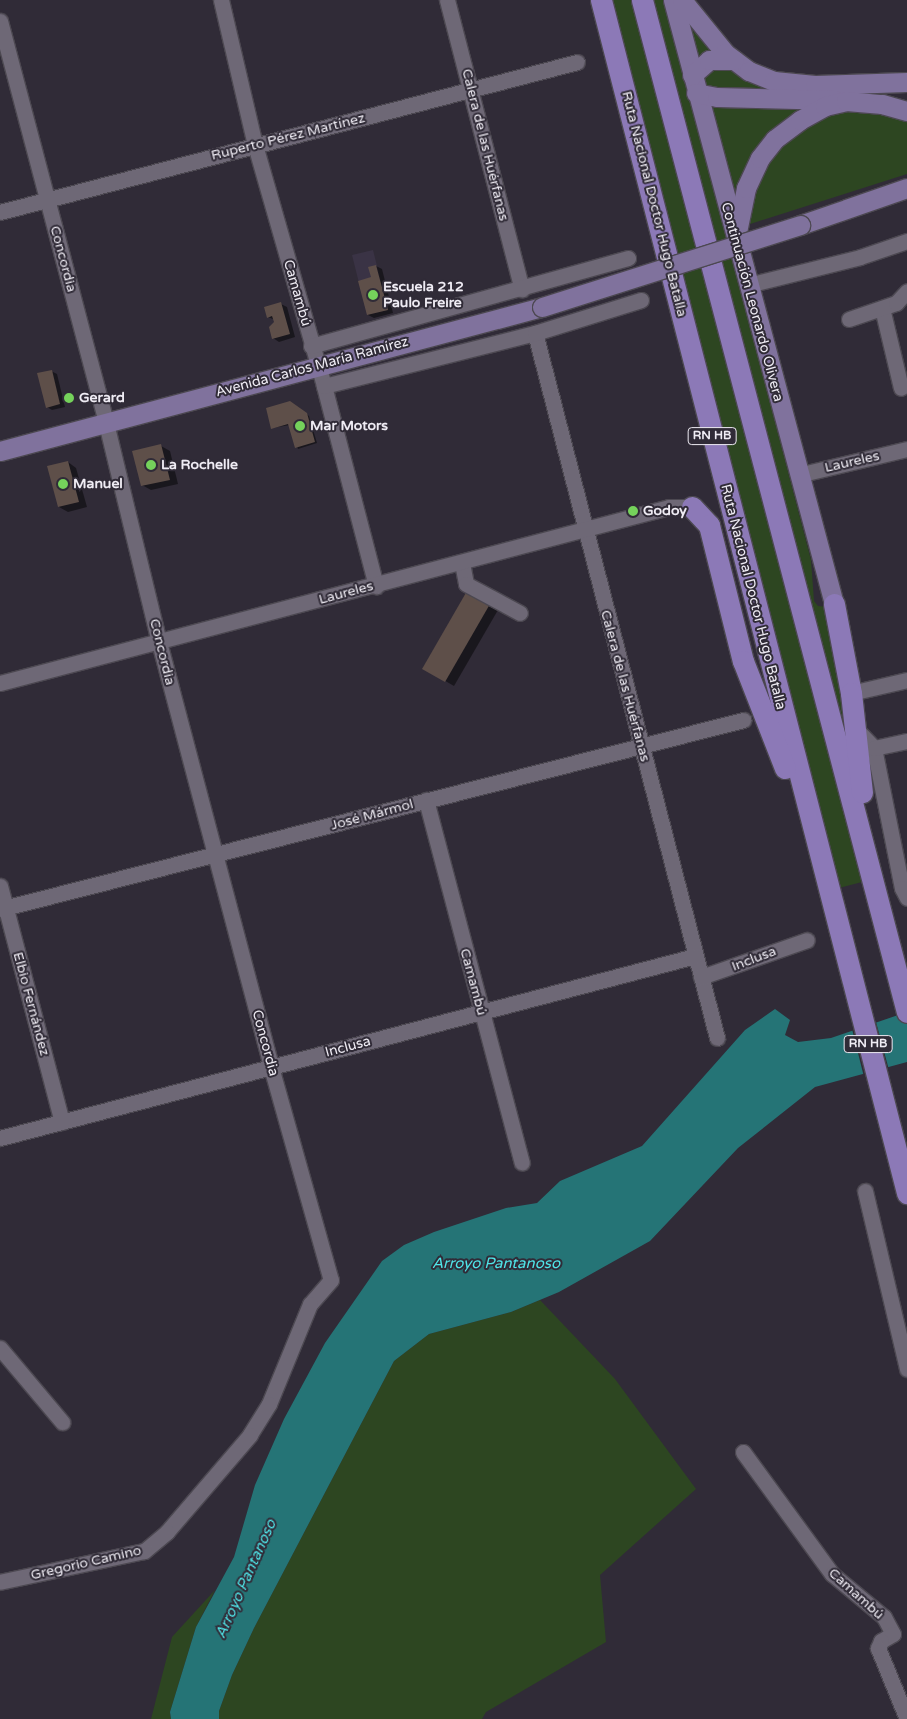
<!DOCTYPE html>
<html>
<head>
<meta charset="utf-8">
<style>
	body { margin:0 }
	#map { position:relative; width:907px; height:1719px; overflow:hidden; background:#302b37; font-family:"Varela Round",sans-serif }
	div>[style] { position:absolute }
	.built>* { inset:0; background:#3a3345 }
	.green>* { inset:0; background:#2d4621 }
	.water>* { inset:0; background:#257476 }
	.pier>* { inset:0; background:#302b37 }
	.shadow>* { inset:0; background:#0007 }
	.building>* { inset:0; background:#5e4f49 }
	.roads { filter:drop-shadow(1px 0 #4c4851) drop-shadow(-1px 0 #4c4851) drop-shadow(0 1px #4c4851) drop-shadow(0 -1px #4c4851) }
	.minor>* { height:15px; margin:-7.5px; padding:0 7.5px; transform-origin:7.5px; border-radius:7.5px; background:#6e6876 }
	.major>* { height:19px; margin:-9.5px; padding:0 9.5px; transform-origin:9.5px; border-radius:9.5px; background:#80729d }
	.highway>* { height:21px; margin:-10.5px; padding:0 10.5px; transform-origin:10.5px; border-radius:10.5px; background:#8c79b7 }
	.bridges { filter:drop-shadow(1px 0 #4c4851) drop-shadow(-1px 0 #4c4851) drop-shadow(0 1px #4c4851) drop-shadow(0 -1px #4c4851) }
	.major-bridge>* { height:19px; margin:-9.5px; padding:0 9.5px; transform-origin:9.5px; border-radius:9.5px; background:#80729d }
	.dots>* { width:14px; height:14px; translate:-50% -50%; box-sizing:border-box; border:2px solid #302b37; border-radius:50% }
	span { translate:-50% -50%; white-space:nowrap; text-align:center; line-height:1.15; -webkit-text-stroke:4px #302b37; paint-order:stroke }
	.shield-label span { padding:1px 4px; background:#302b37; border:1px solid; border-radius:4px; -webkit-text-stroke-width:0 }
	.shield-label { font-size:12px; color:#efecf4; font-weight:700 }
	.street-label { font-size:14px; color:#efecf4 }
	.poi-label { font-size:14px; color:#efecf4; font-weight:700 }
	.left { translate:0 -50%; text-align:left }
	.water-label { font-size:15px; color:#4fe5e8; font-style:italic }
</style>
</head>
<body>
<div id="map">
	<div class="built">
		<i style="clip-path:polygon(373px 250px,388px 310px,367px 315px,352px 255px)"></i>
	</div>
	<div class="green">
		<i style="clip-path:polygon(608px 0,632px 0,862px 882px,839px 888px)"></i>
		<i style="clip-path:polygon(651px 0,665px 0,811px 560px,814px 601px,818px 606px,828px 607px,851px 760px)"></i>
		<i style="clip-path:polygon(691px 29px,698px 36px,712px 53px,699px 60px)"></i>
		<i style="clip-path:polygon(720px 64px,777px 89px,706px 88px,704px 74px)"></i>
		<i style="clip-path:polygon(711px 105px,809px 106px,736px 194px)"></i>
		<i style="clip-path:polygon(863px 108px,907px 120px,907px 174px,744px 226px,752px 186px,777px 145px,820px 117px)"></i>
		<i style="clip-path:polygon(540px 1300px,615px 1379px,696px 1489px,600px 1575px,606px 1642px,486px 1712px,482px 1719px,219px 1719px,219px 1711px,232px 1675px,254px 1628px,394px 1361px,429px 1334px,511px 1312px)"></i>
		<i style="clip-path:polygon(215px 1590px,196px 1627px,170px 1712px,171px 1719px,151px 1719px,172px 1637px)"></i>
	</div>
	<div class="water">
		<i style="clip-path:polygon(775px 1009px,790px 1020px,785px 1035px,798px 1042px,831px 1038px,907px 1012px,907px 1062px,815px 1087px,738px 1148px,650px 1241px,559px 1292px,511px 1312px,429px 1334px,394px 1361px,254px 1628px,232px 1675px,219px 1711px,219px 1719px,171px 1719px,170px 1712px,196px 1627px,234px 1557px,255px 1485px,284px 1419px,325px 1343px,382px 1261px,404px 1245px,434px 1232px,506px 1208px,537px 1203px,560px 1181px,642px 1146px,745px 1030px)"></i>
	</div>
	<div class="pier">
		<i style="clip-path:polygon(876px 1022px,889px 1070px,864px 1077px,852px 1029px)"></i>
	</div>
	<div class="shadow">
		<i style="clip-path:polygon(376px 266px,382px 269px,393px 313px,374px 318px,368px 315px)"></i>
		<i style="clip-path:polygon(281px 304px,287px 307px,295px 337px,279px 342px,273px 338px,275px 320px,268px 317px)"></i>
		<i style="clip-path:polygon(51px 371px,57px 374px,65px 407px,52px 410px,47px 407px)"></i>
		<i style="clip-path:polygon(293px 404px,309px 416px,317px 443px,298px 449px,290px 425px,272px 428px)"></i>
		<i style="clip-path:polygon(161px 446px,170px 451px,178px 484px,151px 490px,142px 485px)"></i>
		<i style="clip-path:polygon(68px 462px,76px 468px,87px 507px,68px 512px,59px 507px)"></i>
		<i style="clip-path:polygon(467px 593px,498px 610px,454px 686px,423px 668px)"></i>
	</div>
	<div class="building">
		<i style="clip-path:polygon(376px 265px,388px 310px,367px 315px,358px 281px,371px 277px,368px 267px)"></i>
		<i style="clip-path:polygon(281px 302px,290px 334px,272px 339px,269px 327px,274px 322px,272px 316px,267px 318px,264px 307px)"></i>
		<i style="clip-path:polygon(52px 370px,60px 404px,46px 408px,37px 373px)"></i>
		<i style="clip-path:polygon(290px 401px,307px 413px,315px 442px,295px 448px,288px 424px,271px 429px,266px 408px)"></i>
		<i style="clip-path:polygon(161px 444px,170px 480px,141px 486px,132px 451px)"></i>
		<i style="clip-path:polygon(68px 461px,79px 502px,58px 507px,47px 466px)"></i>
		<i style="clip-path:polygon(467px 591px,490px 604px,445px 682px,422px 669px)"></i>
	</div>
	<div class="roads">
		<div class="minor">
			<i style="left:221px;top:0;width:149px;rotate:76.8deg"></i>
			<i style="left:255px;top:145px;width:251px;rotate:74deg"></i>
			<i style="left:324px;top:386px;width:207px;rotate:75.4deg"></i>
			<i style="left:447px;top:0;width:299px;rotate:75.5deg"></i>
			<i style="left:0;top:21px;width:416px;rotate:75.2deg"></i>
			<i style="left:106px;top:423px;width:225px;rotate:76.4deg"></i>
			<i style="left:159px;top:642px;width:440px;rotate:75.2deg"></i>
			<i style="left:271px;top:1067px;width:221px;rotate:74.3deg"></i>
			<i style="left:331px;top:1280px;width:32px;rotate:131deg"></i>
			<i style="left:310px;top:1304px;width:108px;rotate:112.3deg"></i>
			<i style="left:269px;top:1404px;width:36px;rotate:122deg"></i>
			<i style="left:250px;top:1435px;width:128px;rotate:130.6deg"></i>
			<i style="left:167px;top:1532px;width:30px;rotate:140deg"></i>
			<i style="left:144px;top:1551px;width:147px;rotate:167.9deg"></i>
			<i style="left:0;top:212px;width:596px;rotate:-14.57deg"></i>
			<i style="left:748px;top:285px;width:115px;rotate:-14deg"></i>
			<i style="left:860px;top:257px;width:50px;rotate:-18.8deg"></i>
			<i style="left:882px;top:308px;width:82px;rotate:76.6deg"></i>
			<i style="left:849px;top:319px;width:50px;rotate:-18.8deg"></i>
			<i style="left:896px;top:303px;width:16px;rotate:-47deg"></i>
			<i style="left:535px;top:333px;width:728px;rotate:75.52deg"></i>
			<i style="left:311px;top:346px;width:329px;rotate:-15.5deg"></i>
			<i style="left:324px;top:386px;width:218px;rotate:-14.1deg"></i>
			<i style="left:535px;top:333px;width:111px;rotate:-17.3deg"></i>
			<i style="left:798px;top:475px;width:112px;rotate:-13.4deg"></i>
			<i style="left:462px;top:563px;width:21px;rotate:79deg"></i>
			<i style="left:466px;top:584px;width:61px;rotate:28.2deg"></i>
			<i style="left:0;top:683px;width:692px;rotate:-14.74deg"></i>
			<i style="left:669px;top:507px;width:23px"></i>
			<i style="left:851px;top:693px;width:57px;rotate:-13.1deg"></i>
			<i style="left:855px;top:728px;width:28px;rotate:46deg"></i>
			<i style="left:874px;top:748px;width:143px;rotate:78.7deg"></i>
			<i style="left:902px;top:888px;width:11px;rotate:63deg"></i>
			<i style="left:874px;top:748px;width:34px;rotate:-12deg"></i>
			<i style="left:426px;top:800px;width:375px;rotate:75.2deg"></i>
			<i style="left:0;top:886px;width:244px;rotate:75.3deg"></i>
			<i style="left:0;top:909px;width:767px;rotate:-14.27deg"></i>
			<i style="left:701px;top:977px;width:112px;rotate:-19.2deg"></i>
			<i style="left:0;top:1138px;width:718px;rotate:-14.67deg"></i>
			<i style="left:865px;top:1191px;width:183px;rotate:76.7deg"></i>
			<i style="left:0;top:1348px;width:97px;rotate:50deg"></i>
			<i style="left:743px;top:1452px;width:151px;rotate:53.9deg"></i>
			<i style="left:832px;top:1574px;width:67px;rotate:39.6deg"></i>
			<i style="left:884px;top:1617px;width:19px;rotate:62deg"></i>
			<i style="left:893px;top:1634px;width:14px;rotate:150deg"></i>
			<i style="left:881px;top:1641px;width:8px;rotate:113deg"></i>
			<i style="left:878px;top:1648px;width:77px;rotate:67.8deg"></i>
		</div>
		<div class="major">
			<i style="left:673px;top:0;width:625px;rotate:75.07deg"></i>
			<i style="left:682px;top:0;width:68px;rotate:50.9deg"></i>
			<i style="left:725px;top:53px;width:30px;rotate:37deg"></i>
			<i style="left:749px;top:71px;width:27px;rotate:22deg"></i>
			<i style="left:774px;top:81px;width:41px;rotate:5.6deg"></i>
			<i style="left:815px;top:85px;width:92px;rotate:-1.9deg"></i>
			<i style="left:692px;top:75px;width:23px;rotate:-41deg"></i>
			<i style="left:709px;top:60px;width:25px"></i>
			<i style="left:696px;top:93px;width:21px;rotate:11deg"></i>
			<i style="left:717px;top:97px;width:118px;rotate:1.5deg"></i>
			<i style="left:800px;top:225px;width:113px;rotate:-19.1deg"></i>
			<i style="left:737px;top:232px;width:45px;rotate:-78.4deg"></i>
			<i style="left:746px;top:188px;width:33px;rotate:-65deg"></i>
			<i style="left:760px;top:158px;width:24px;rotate:-52deg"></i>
			<i style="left:775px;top:139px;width:31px;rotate:-37deg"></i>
			<i style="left:800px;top:120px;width:29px;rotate:-29deg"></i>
			<i style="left:825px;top:106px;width:22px;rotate:-13deg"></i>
			<i style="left:846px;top:101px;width:36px;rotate:5deg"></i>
			<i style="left:882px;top:104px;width:26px;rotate:16deg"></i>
			<i style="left:0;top:451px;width:561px;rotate:-14.88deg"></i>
		</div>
		<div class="highway">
			<i style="left:601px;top:0;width:1232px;rotate:75.61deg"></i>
			<i style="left:642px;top:0;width:1046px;rotate:75.33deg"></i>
			<i style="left:692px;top:507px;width:25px;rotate:47deg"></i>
			<i style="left:709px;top:525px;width:140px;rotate:76deg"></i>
			<i style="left:743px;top:661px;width:115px;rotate:68.6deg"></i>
			<i style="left:834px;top:604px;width:91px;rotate:79.2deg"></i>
			<i style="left:851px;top:693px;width:100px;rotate:83.7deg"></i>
		</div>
	</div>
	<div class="bridges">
		<div class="major-bridge">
			<i style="left:542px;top:307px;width:271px;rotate:-17.6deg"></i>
		</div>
	</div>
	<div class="dots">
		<i style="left:373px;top:295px;background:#75d25b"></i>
		<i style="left:69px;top:398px;background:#75d25b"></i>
		<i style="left:300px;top:426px;background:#75d25b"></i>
		<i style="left:151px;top:465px;background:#75d25b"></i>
		<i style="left:63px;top:484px;background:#75d25b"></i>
		<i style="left:633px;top:511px;background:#75d25b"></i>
	</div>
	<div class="shield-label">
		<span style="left:712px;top:436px">RN HB</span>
		<span style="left:868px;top:1044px">RN HB</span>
	</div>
	<div class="street-label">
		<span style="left:288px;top:137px;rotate:-14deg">Ruperto Pérez Martínez</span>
		<span style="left:485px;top:145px;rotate:76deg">Calera de las Huérfanas</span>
		<span style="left:654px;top:204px;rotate:76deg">Ruta Nacional Doctor Hugo Batalla</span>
		<span style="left:63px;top:259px;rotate:75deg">Concordia</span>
		<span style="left:297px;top:293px;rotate:74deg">Camambú</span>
		<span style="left:752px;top:302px;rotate:75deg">Continuación Leonardo Olivera</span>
		<span style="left:312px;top:367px;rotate:-15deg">Avenida Carlos María Ramírez</span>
		<span style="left:852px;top:462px;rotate:-13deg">Laureles</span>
		<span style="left:346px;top:593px;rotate:-15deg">Laureles</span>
		<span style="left:753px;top:597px;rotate:76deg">Ruta Nacional Doctor Hugo Batalla</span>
		<span style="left:162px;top:652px;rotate:76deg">Concordia</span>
		<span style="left:625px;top:686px;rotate:75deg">Calera de las Huérfanas</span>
		<span style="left:372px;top:815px;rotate:-15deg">José Mármol</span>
		<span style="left:754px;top:959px;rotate:-21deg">Inclusa</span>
		<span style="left:473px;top:982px;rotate:75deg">Camambú</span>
		<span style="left:31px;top:1004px;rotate:75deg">Elbio Fernández</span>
		<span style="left:265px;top:1043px;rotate:75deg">Concordia</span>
		<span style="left:348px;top:1047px;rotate:-15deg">Inclusa</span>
		<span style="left:86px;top:1563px;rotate:-13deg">Gregorio Camino</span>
		<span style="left:856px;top:1594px;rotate:42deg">Camambú</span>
	</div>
	<div class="poi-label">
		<span class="left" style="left:383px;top:295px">Escuela 212<br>Paulo Freire</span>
		<span class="left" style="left:79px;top:398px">Gerard</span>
		<span class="left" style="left:310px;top:426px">Mar Motors</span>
		<span class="left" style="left:161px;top:465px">La Rochelle</span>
		<span class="left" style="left:73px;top:484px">Manuel</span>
		<span class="left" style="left:643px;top:511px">Godoy</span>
	</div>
	<div class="water-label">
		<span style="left:496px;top:1264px">Arroyo Pantanoso</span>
		<span style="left:246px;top:1579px;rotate:-66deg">Arroyo Pantanoso</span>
	</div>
</div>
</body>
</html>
